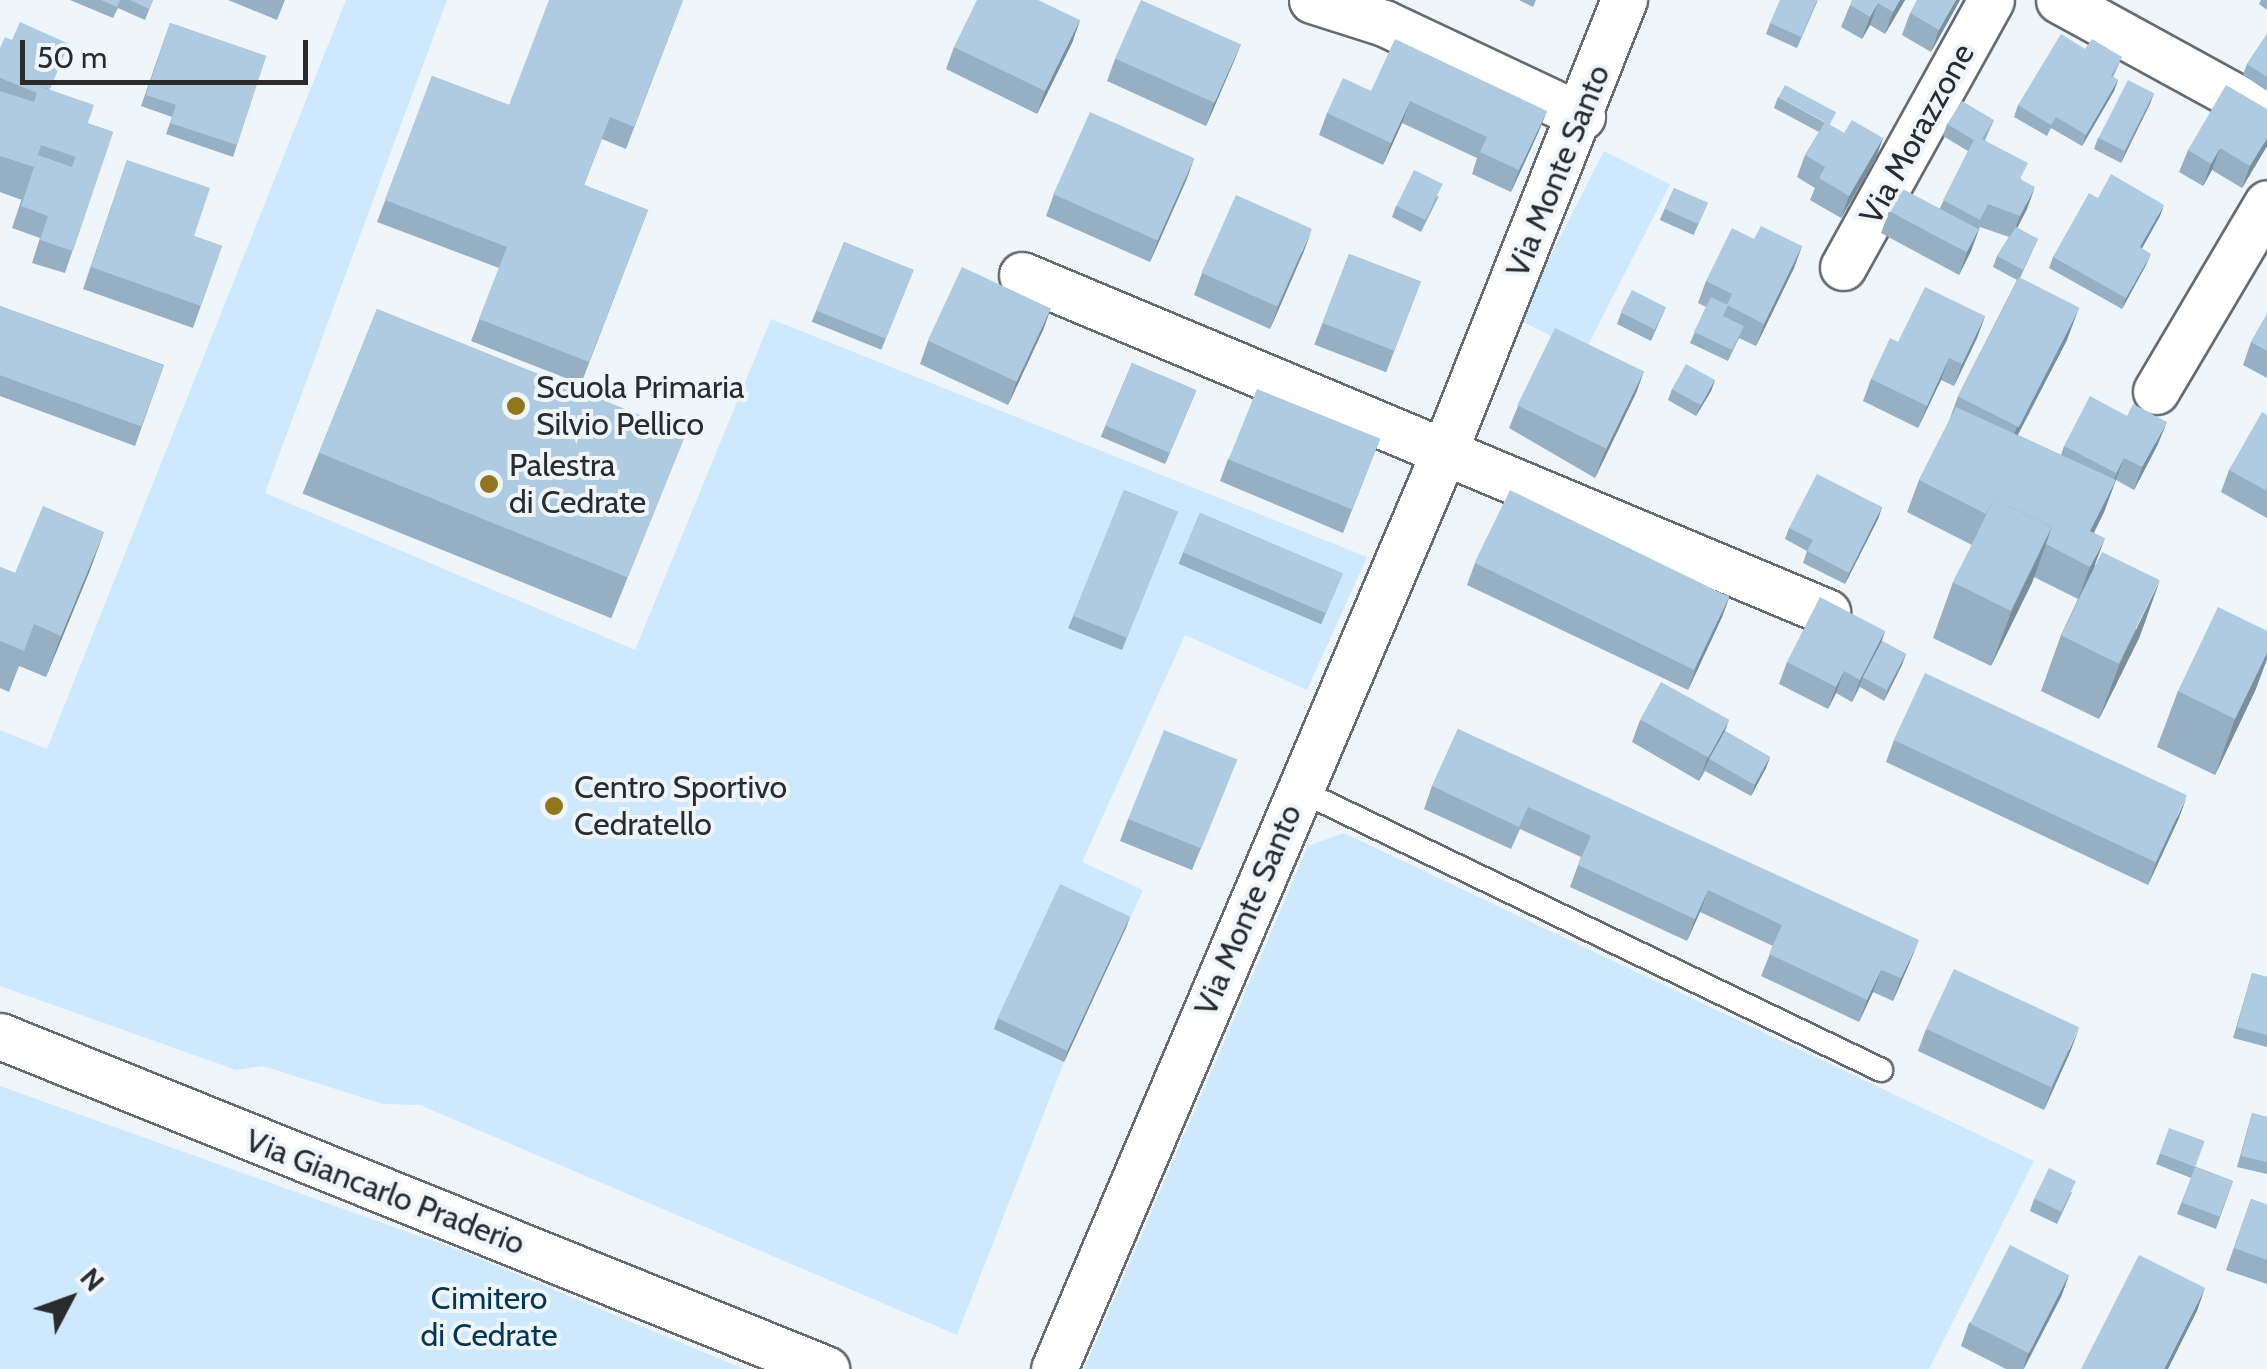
<!DOCTYPE html>
<style>
body{margin:0}
#map{position:relative;width:2267px;height:1369px;overflow:hidden;background:#eef5fb;font-family:Cabin,sans-serif}
div>[style]{position:absolute}
.green>*{inset:0;background:#cee9fe;transform-origin:0 0}
.roads{filter:drop-shadow(2px 0 #656b70) drop-shadow(-2px 0 #656b70) drop-shadow(0 2px #656b70) drop-shadow(0 -2px #656b70)}
.service>*{height:22px;margin:-11px;padding:0 11px;transform-origin:11px;border-radius:11px;background:#fff}
.minor>*{height:45px;margin:-22.5px;padding:0 22.5px;transform-origin:22.5px;border-radius:22.5px;background:#fff}
.wall>*{inset:0;background:#96afc2;transform-origin:0 0}
.shaded-wall>*{inset:0;background:#7a8e9e}
.building>*{inset:0;background:#aecbe1;transform-origin:0 0}
.dots>*{width:28px;height:28px;translate:-50% -50%;box-sizing:border-box;border:5px solid #eef5fb;border-radius:50%}
span{translate:-50% -50%;white-space:nowrap;text-align:center;line-height:1.15;-webkit-text-stroke:8px #eef5fb;paint-order:stroke}
.street-label{font-size:32px;color:#292b2d}
.poi-label{font-size:32px;color:#292b2d}
.left{translate:0 -50%;text-align:left}
.park-label{font-size:32px;color:#013654}
.north{position:absolute;left:20px;top:1249px;width:100px;height:100px;-webkit-text-stroke:8px #eef5fb;paint-order:stroke;rotate:49deg;font-size:28px;font-weight:700;line-height:40px;text-align:center;color:#292b2d}
.north::after{content:'';display:block;margin:auto;width:35px;height:45px;background:#292b2d;clip-path:polygon(50% 0,100% 100%,50% 72%,0 100%)}
.scale{position:absolute;left:20px;top:40px;width:288px;height:45px;box-sizing:border-box;border:5px solid #292b2d;border-top:0;padding-left:12px;font-size:30px;line-height:35px;white-space:nowrap;color:#292b2d;-webkit-text-stroke:8px #eef5fb;paint-order:stroke}
</style>
<div id="map">
<div class="green">
<div style="clip-path:polygon(346px 0,447px 0,265px 493px,635px 650px,771px 319px,1367px 557px,1307px 690px,1185px 635px,1082px 862px,1143px 890px,1064px 1062px,957px 1335px,420px 1105px,383px 1104px,263px 1066px,236px 1070px,0 986px,0 730px,47px 749px)"></div>
<div style="left:1604px;top:151px;width:74px;height:189px;rotate:27deg"></div>
<div style="clip-path:polygon(1344px 833px,2034px 1161px,1929px 1369px,1084px 1369px,1308px 846px)"></div>
<div style="clip-path:polygon(0 1086px,461px 1251px,744px 1369px,0 1369px)"></div>
</div>
<div class="roads">
<div class="service">
<div style="left:1299px;top:790px;width:646px;rotate:25.69deg"></div>
</div>
<div class="minor">
<div style="left:1312px;top:0;width:76px;rotate:17.7deg"></div>
<div style="left:1384px;top:23px;width:219px;rotate:25.2deg"></div>
<div style="left:2059px;top:0;width:237px;rotate:28.7deg"></div>
<div style="left:1843px;top:267px;width:305px;rotate:-61deg"></div>
<div style="left:1022px;top:275px;width:873px;rotate:22.72deg"></div>
<div style="left:2156px;top:391px;width:218px;rotate:-59.4deg"></div>
<div style="left:0;top:1036px;width:891px;rotate:21.96deg"></div>
<div style="left:1054px;top:1369px;width:996px;rotate:-66.96deg"></div>
<div style="left:1444px;top:452px;width:487px;rotate:-68.3deg"></div>
</div>
</div>
<div class="wall">
<div style="clip-path:polygon(70px 0,153px 0,145px 20px,118px 8px,113px 18px)"></div>
<div style="clip-path:polygon(228px 0,285px 0,277px 20px)"></div>
<div style="clip-path:polygon(683px 0,626px 149px,602px 139px,584px 185px,648px 210px,581px 384px,471px 341px,499px 268px,377px 222px,432px 76px,509px 105px)"></div>
<div style="clip-path:polygon(1519px 0,1536px 0,1533px 7px)"></div>
<div style="clip-path:polygon(1818px 0,1797px 48px,1766px 34px,1770px 23px)"></div>
<div style="clip-path:polygon(1905px 0,1885px 34px,1870px 25px,1862px 39px,1841px 27px,1850px 5px)"></div>
<div style="clip-path:polygon(1960px 0,1931px 52px,1902px 35px,1910px 13px)"></div>
<div style="clip-path:polygon(2261px 0,2267px 0,2267px 10px,2259px 4px)"></div>
<div style="clip-path:polygon(1080px 20px,1072px 43px,1037px 114px,946px 69px,954px 47px)"></div>
<div style="clip-path:polygon(170px 23px,266px 56px,233px 157px,166px 134px,172px 117px,141px 106px)"></div>
<div style="clip-path:polygon(2267px 34px,2267px 91px,2243px 75px,2247px 64px)"></div>
<div style="clip-path:polygon(1241px 44px,1206px 126px,1107px 81px,1115px 59px)"></div>
<div style="clip-path:polygon(0 48px,50px 90px,87px 123px,113px 132px,65px 273px,32px 263px,40px 238px,12px 228px,22px 198px,22px 200px,0 192px)"></div>
<div style="clip-path:polygon(2085px 49px,2122px 57px,2113px 77px,2118px 80px,2114px 91px,2082px 146px,2051px 128px,2047px 136px,2014px 117px,2018px 105px)"></div>
<div style="clip-path:polygon(1371px 91px,1547px 111px,1538px 133px,1511px 192px,1472px 174px,1477px 158px,1402px 123px,1383px 165px,1319px 135px,1327px 113px)"></div>
<div style="clip-path:polygon(2154px 93px,2121px 163px,2094px 149px,2098px 138px)"></div>
<div style="clip-path:polygon(1778px 97px,1844px 133px,1883px 138px,1875px 160px,1841px 218px,1810px 200px,1815px 188px,1797px 177px,1805px 155px,1819px 132px,1774px 108px)"></div>
<div style="clip-path:polygon(1994px 120px,1985px 140px,2022px 180px,2027px 209px,2017px 228px,2038px 239px,2020px 278px,2067px 340px,2018px 435px,2061px 455px,2064px 446px,2158px 444px,2134px 490px,2116px 480px,2104px 512px,2094px 533px,2095px 565px,2140px 636px,2099px 719px,2041px 691px,2061px 635px,2078px 599px,2034px 577px,1991px 666px,1933px 638px,1953px 582px,1972px 545px,1907px 512px,1919px 480px,1949px 421px,1958px 396px,2017px 280px,1993px 267px,1997px 256px,2009px 237px,1980px 227px,1971px 251px,1959px 275px,1881px 233px,1889px 211px,1940px 208px,1968px 151px,1943px 136px,1947px 124px)"></div>
<div style="clip-path:polygon(2267px 146px,2242px 188px,2212px 170px,2203px 186px,2179px 172px,2188px 150px)"></div>
<div style="clip-path:polygon(1194px 159px,1150px 262px,1046px 216px,1054px 194px)"></div>
<div style="clip-path:polygon(127px 160px,194px 236px,222px 246px,193px 328px,83px 289px)"></div>
<div style="left:1674px;top:188px;width:37px;height:35px;rotate:24deg"></div>
<div style="clip-path:polygon(1439px 196px,1421px 232px,1392px 217px,1396px 206px)"></div>
<div style="clip-path:polygon(2098px 198px,2160px 216px,2142px 248px,2146px 265px,2122px 309px,2049px 268px,2053px 257px)"></div>
<div style="clip-path:polygon(1754px 239px,1802px 246px,1794px 268px,1756px 346px,1739px 338px,1728px 361px,1690px 343px,1706px 307px,1698px 303px,1706px 281px)"></div>
<div style="left:844px;top:242px;width:75px;height:86px;rotate:22deg"></div>
<div style="clip-path:polygon(1304px 251px,1270px 329px,1194px 295px,1202px 273px)"></div>
<div style="left:1349px;top:254px;width:77px;height:97px;rotate:21deg"></div>
<div style="clip-path:polygon(0 306px,164px 365px,135px 446px,0 396px)"></div>
<div style="clip-path:polygon(1666px 307px,1651px 341px,1617px 324px,1621px 313px)"></div>
<div style="clip-path:polygon(1051px 308px,1043px 330px,1008px 405px,920px 364px,928px 341px)"></div>
<div style="left:377px;top:309px;width:333px;height:199px;rotate:22deg"></div>
<div style="clip-path:polygon(2267px 314px,2267px 378px,2243px 365px,2251px 342px)"></div>
<div style="clip-path:polygon(1985px 316px,1977px 338px,1954px 386px,1941px 380px,1918px 428px,1863px 401px,1871px 379px,1898px 342px)"></div>
<div style="left:1132px;top:363px;width:70px;height:80px;rotate:23deg"></div>
<div style="clip-path:polygon(1644px 371px,1636px 393px,1595px 478px,1509px 428px,1518px 406px)"></div>
<div style="clip-path:polygon(1715px 380px,1711px 391px,1696px 416px,1668px 400px,1672px 389px)"></div>
<div style="clip-path:polygon(2267px 415px,2267px 518px,2221px 492px,2229px 470px)"></div>
<div style="clip-path:polygon(1380px 439px,1343px 533px,1220px 481px,1228px 459px)"></div>
<div style="left:1124px;top:490px;width:58px;height:149px;rotate:22deg"></div>
<div style="clip-path:polygon(1882px 507px,1878px 519px,1845px 584px,1803px 563px,1807px 551px,1785px 539px,1789px 528px)"></div>
<div style="left:1200px;top:513px;width:155px;height:55px;rotate:23deg"></div>
<div style="clip-path:polygon(104px 532px,46px 677px,19px 666px,9px 692px,0 688px,0 567px,15px 573px)"></div>
<div style="clip-path:polygon(1475px 563px,1730px 595px,1722px 617px,1688px 690px,1467px 585px)"></div>
<div style="clip-path:polygon(1885px 631px,1882px 641px,1906px 654px,1884px 701px,1860px 687px,1852px 702px,1836px 693px,1828px 709px,1779px 684px,1787px 662px)"></div>
<div style="clip-path:polygon(2267px 631px,2267px 659px,2255px 691px,2215px 775px,2157px 747px,2178px 691px)"></div>
<div style="clip-path:polygon(1640px 720px,1725px 731px,1770px 757px,1766px 768px,1751px 796px,1705px 771px,1699px 781px,1632px 742px)"></div>
<div style="clip-path:polygon(1458px 729px,1910px 962px,1893px 1001px,1873px 992px,1859px 1022px,1761px 976px,1773px 946px,1700px 912px,1687px 941px,1570px 887px,1581px 857px,1520px 829px,1511px 849px,1424px 809px,1432px 786px)"></div>
<div style="clip-path:polygon(1894px 740px,2179px 818px,2148px 885px,1886px 762px)"></div>
<div style="clip-path:polygon(1237px 760px,1192px 870px,1120px 841px,1128px 819px)"></div>
<div style="clip-path:polygon(1130px 917px,1064px 1062px,994px 1029px,998px 1018px)"></div>
<div style="clip-path:polygon(2252px 973px,2267px 977px,2267px 1047px,2233px 1038px)"></div>
<div style="clip-path:polygon(1926px 1029px,2071px 1050px,2044px 1110px,1918px 1051px)"></div>
<div style="clip-path:polygon(2252px 1113px,2267px 1117px,2267px 1174px,2237px 1167px)"></div>
<div style="clip-path:polygon(2160px 1153px,2233px 1181px,2216px 1229px,2177px 1214px,2191px 1178px,2156px 1164px)"></div>
<div style="clip-path:polygon(2072px 1192px,2057px 1224px,2030px 1211px,2034px 1199px)"></div>
<div style="clip-path:polygon(2251px 1199px,2267px 1205px,2267px 1284px,2226px 1270px)"></div>
<div style="clip-path:polygon(2069px 1275px,2061px 1297px,2024px 1369px,2006px 1369px,1961px 1346px,1969px 1323px)"></div>
</div>
<div class="shaded-wall">
<div style="clip-path:polygon(1900px 0,1905px 0,1885px 34px,1893px 12px)"></div>
<div style="clip-path:polygon(1956px 0,1960px 0,1931px 52px,1939px 30px)"></div>
<div style="clip-path:polygon(1878px 3px,1870px 25px,1862px 39px,1870px 17px)"></div>
<div style="clip-path:polygon(1080px 20px,1072px 43px,1037px 114px,1045px 91px)"></div>
<div style="clip-path:polygon(1241px 44px,1232px 66px,1206px 126px,1214px 103px)"></div>
<div style="clip-path:polygon(2118px 80px,2114px 91px,2082px 146px,2086px 135px)"></div>
<div style="clip-path:polygon(2154px 93px,2150px 104px,2121px 163px,2125px 152px)"></div>
<div style="clip-path:polygon(1410px 101px,1402px 123px,1383px 165px,1391px 143px)"></div>
<div style="clip-path:polygon(1547px 111px,1538px 133px,1511px 192px,1519px 170px)"></div>
<div style="clip-path:polygon(1883px 138px,1875px 160px,1841px 218px,1849px 196px)"></div>
<div style="clip-path:polygon(2267px 138px,2267px 146px,2242px 188px,2250px 166px)"></div>
<div style="clip-path:polygon(2220px 148px,2212px 170px,2203px 186px,2211px 164px)"></div>
<div style="clip-path:polygon(1194px 159px,1186px 181px,1150px 262px,1158px 240px)"></div>
<div style="clip-path:polygon(2035px 187px,2027px 209px,2012px 238px,2020px 216px)"></div>
<div style="clip-path:polygon(2164px 205px,2160px 216px,2136px 259px,2140px 247px)"></div>
<div style="clip-path:polygon(1312px 229px,1304px 251px,1270px 329px,1278px 307px)"></div>
<div style="clip-path:polygon(1979px 229px,1971px 251px,1959px 275px,1967px 252px)"></div>
<div style="clip-path:polygon(1802px 246px,1794px 268px,1756px 346px,1764px 324px)"></div>
<div style="clip-path:polygon(2151px 254px,2146px 265px,2122px 309px,2126px 298px)"></div>
<div style="clip-path:polygon(1051px 308px,1043px 330px,1008px 405px,1016px 383px)"></div>
<div style="clip-path:polygon(2079px 308px,2067px 340px,2005px 459px,2017px 427px)"></div>
<div style="clip-path:polygon(1985px 316px,1977px 338px,1954px 386px,1962px 364px)"></div>
<div style="clip-path:polygon(1949px 358px,1941px 380px,1918px 428px,1927px 406px)"></div>
<div style="clip-path:polygon(1644px 371px,1636px 393px,1595px 478px,1603px 456px)"></div>
<div style="clip-path:polygon(1715px 380px,1711px 391px,1696px 416px,1701px 405px)"></div>
<div style="clip-path:polygon(2167px 422px,2158px 444px,2134px 490px,2142px 467px)"></div>
<div style="clip-path:polygon(2124px 458px,2104px 512px,2078px 563px,2090px 531px)"></div>
<div style="clip-path:polygon(1882px 507px,1878px 519px,1845px 584px,1849px 573px)"></div>
<div style="clip-path:polygon(2052px 527px,2032px 583px,1991px 666px,2012px 610px)"></div>
<div style="clip-path:polygon(104px 532px,89px 573px,46px 677px,61px 636px)"></div>
<div style="clip-path:polygon(2105px 538px,2093px 570px,2078px 599px,2090px 567px)"></div>
<div style="clip-path:polygon(2160px 580px,2140px 636px,2099px 719px,2120px 663px)"></div>
<div style="clip-path:polygon(1730px 595px,1722px 617px,1688px 690px,1696px 667px)"></div>
<div style="clip-path:polygon(1885px 631px,1877px 653px,1863px 677px,1852px 702px,1860px 680px)"></div>
<div style="clip-path:polygon(2267px 653px,2267px 659px,2255px 691px,2215px 775px,2235px 719px)"></div>
<div style="clip-path:polygon(1906px 654px,1902px 665px,1884px 701px,1888px 690px)"></div>
<div style="clip-path:polygon(1844px 671px,1836px 693px,1828px 709px,1836px 687px)"></div>
<div style="clip-path:polygon(1729px 720px,1721px 742px,1709px 759px,1699px 781px,1707px 759px)"></div>
<div style="clip-path:polygon(1770px 757px,1766px 768px,1751px 796px,1755px 785px)"></div>
<div style="clip-path:polygon(2187px 796px,2179px 818px,2148px 885px,2156px 863px)"></div>
<div style="clip-path:polygon(1708px 890px,1700px 912px,1687px 941px,1695px 919px)"></div>
<div style="clip-path:polygon(1130px 917px,1126px 928px,1064px 1062px,1068px 1050px)"></div>
<div style="clip-path:polygon(1919px 940px,1910px 962px,1893px 1001px,1901px 978px)"></div>
<div style="clip-path:polygon(1881px 970px,1873px 992px,1859px 1022px,1867px 1000px)"></div>
<div style="clip-path:polygon(2079px 1028px,2071px 1050px,2044px 1110px,2052px 1088px)"></div>
<div style="clip-path:polygon(2069px 1275px,2061px 1297px,2023px 1369px,2028px 1354px)"></div>
<div style="clip-path:polygon(2205px 1288px,2197px 1311px,2168px 1369px,2164px 1369px)"></div>
</div>
<div class="building">
<div style="clip-path:polygon(101px 0,120px 0,117px 7px)"></div>
<div style="clip-path:polygon(130px 0,153px 0,149px 9px)"></div>
<div style="clip-path:polygon(549px 0,683px 0,634px 127px,610px 117px,584px 185px,648px 210px,589px 362px,479px 319px,507px 247px,385px 200px,432px 76px,509px 105px)"></div>
<div style="clip-path:polygon(977px 0,1038px 0,1080px 20px,1045px 91px,954px 47px)"></div>
<div style="left:1141px;top:0;width:109px;height:64px;rotate:24deg"></div>
<div style="clip-path:polygon(1780px 0,1817px 0,1801px 37px,1770px 23px)"></div>
<div style="clip-path:polygon(1852px 0,1900px 0,1893px 12px,1878px 3px,1870px 17px,1850px 5px)"></div>
<div style="clip-path:polygon(1917px 0,1956px 0,1939px 30px,1910px 13px)"></div>
<div style="clip-path:polygon(20px 22px,69px 44px,50px 89px,39px 86px,37px 93px,0 78px,0 48px,5px 37px,12px 40px)"></div>
<div style="clip-path:polygon(170px 23px,266px 56px,237px 145px,170px 123px,176px 105px,146px 95px)"></div>
<div style="clip-path:polygon(2061px 34px,2085px 49px,2092px 39px,2122px 57px,2111px 76px,2118px 80px,2086px 135px,2056px 117px,2051px 125px,2018px 105px)"></div>
<div style="clip-path:polygon(2267px 34px,2267px 77px,2247px 64px)"></div>
<div style="clip-path:polygon(1395px 39px,1547px 111px,1519px 170px,1480px 152px,1487px 137px,1410px 101px,1391px 143px,1327px 113px,1343px 78px,1371px 91px)"></div>
<div style="left:2128px;top:80px;width:29px;height:65px;rotate:27deg"></div>
<div style="left:1785px;top:85px;width:58px;height:14px;rotate:28deg"></div>
<div style="clip-path:polygon(2226px 85px,2267px 109px,2267px 138px,2250px 166px,2220px 148px,2211px 164px,2188px 150px)"></div>
<div style="clip-path:polygon(39px 86px,94px 105px,76px 157px,41px 145px,34px 167px,0 156px,0 91px,34px 102px)"></div>
<div style="clip-path:polygon(1962px 101px,1994px 120px,1982px 139px,1976px 136px,1974px 140px,1947px 124px)"></div>
<div style="left:1090px;top:112px;width:114px;height:90px;rotate:24deg"></div>
<div style="clip-path:polygon(1852px 120px,1883px 138px,1849px 196px,1819px 178px,1825px 167px,1805px 155px,1825px 122px,1844px 133px)"></div>
<div style="clip-path:polygon(87px 123px,113px 132px,73px 251px,40px 240px,48px 216px,21px 206px,38px 155px,72px 167px)"></div>
<div style="clip-path:polygon(1976px 136px,2028px 163px,2020px 179px,2035px 187px,2020px 216px,1988px 204px,1980px 220px,1943px 200px)"></div>
<div style="clip-path:polygon(127px 160px,210px 188px,194px 236px,222px 246px,201px 306px,91px 267px)"></div>
<div style="left:1414px;top:170px;width:32px;height:40px;rotate:26deg"></div>
<div style="clip-path:polygon(2111px 174px,2164px 205px,2140px 247px,2151px 254px,2126px 298px,2053px 257px,2089px 193px,2098px 198px)"></div>
<div style="left:1674px;top:188px;width:37px;height:23px;rotate:24deg"></div>
<div style="left:1901px;top:188px;width:88px;height:26px;rotate:28deg"></div>
<div style="left:1236px;top:195px;width:83px;height:85px;rotate:24deg"></div>
<div style="clip-path:polygon(1761px 226px,1802px 246px,1764px 324px,1727px 305px,1732px 294px,1706px 281px,1732px 228px,1754px 239px)"></div>
<div style="clip-path:polygon(2016px 227px,2038px 239px,2023px 270px,1997px 256px)"></div>
<div style="left:844px;top:242px;width:75px;height:74px;rotate:22deg"></div>
<div style="left:1349px;top:254px;width:77px;height:74px;rotate:21deg"></div>
<div style="left:962px;top:267px;width:98px;height:81px;rotate:25deg"></div>
<div style="left:2019px;top:277px;width:68px;height:134px;rotate:27deg"></div>
<div style="clip-path:polygon(1925px 287px,1985px 316px,1962px 364px,1949px 358px,1927px 406px,1871px 379px,1890px 338px,1898px 342px)"></div>
<div style="left:1632px;top:290px;width:38px;height:25px;rotate:27deg"></div>
<div style="clip-path:polygon(1711px 297px,1728px 305px,1723px 316px,1744px 326px,1732px 350px,1694px 332px)"></div>
<div style="left:0;top:306px;width:174px;height:65px;rotate:20deg"></div>
<div style="left:377px;top:309px;width:333px;height:155px;rotate:22deg"></div>
<div style="clip-path:polygon(2267px 314px,2267px 351px,2251px 342px)"></div>
<div style="left:1555px;top:328px;width:99px;height:86px;rotate:26deg"></div>
<div style="left:1132px;top:363px;width:70px;height:68px;rotate:23deg"></div>
<div style="left:1686px;top:364px;width:33px;height:29px;rotate:29deg"></div>
<div style="left:1257px;top:389px;width:133px;height:76px;rotate:22deg"></div>
<div style="clip-path:polygon(2090px 396px,2127px 416px,2133px 404px,2167px 422px,2142px 467px,2124px 458px,2116px 473px,2064px 446px)"></div>
<div style="clip-path:polygon(1956px 407px,2116px 480px,2090px 531px,2105px 538px,2090px 567px,2046px 544px,2052px 527px,1994px 499px,1986px 514px,1919px 480px)"></div>
<div style="clip-path:polygon(2262px 412px,2267px 415px,2267px 491px,2229px 470px)"></div>
<div style="clip-path:polygon(1817px 474px,1882px 507px,1849px 573px,1807px 551px,1813px 540px,1789px 528px)"></div>
<div style="left:1124px;top:490px;width:58px;height:136px;rotate:22deg"></div>
<div style="left:1510px;top:490px;width:244px;height:81px;rotate:26deg"></div>
<div style="left:1994px;top:499px;width:64px;height:93px;rotate:26deg"></div>
<div style="clip-path:polygon(43px 506px,104px 532px,61px 636px,34px 624px,24px 651px,0 641px,0 567px,15px 573px)"></div>
<div style="left:1200px;top:513px;width:155px;height:43px;rotate:23deg"></div>
<div style="left:2102px;top:552px;width:64px;height:93px;rotate:26deg"></div>
<div style="clip-path:polygon(1820px 597px,1885px 631px,1860px 680px,1844px 671px,1836px 687px,1787px 662px)"></div>
<div style="clip-path:polygon(2218px 607px,2267px 631px,2267px 653px,2235px 719px,2178px 691px)"></div>
<div style="left:1882px;top:641px;width:27px;height:41px;rotate:28deg"></div>
<div style="left:1925px;top:673px;width:289px;height:74px;rotate:25deg"></div>
<div style="left:1661px;top:682px;width:78px;height:43px;rotate:29deg"></div>
<div style="clip-path:polygon(1458px 729px,1919px 940px,1901px 978px,1881px 970px,1867px 1000px,1769px 954px,1782px 925px,1708px 890px,1695px 919px,1578px 865px,1591px 836px,1528px 807px,1519px 827px,1432px 786px)"></div>
<div style="left:1164px;top:730px;width:79px;height:96px;rotate:22deg"></div>
<div style="left:1725px;top:731px;width:52px;height:32px;rotate:30deg"></div>
<div style="left:1060px;top:884px;width:77px;height:148px;rotate:25deg"></div>
<div style="left:1954px;top:969px;width:138px;height:66px;rotate:25deg"></div>
<div style="clip-path:polygon(2252px 973px,2267px 977px,2267px 1035px,2237px 1027px)"></div>
<div style="clip-path:polygon(2252px 1113px,2267px 1117px,2267px 1162px,2241px 1156px)"></div>
<div style="left:2169px;top:1128px;width:38px;height:27px;rotate:20deg"></div>
<div style="left:2195px;top:1167px;width:40px;height:38px;rotate:20deg"></div>
<div style="left:2049px;top:1168px;width:30px;height:34px;rotate:26deg"></div>
<div style="clip-path:polygon(2251px 1199px,2267px 1205px,2267px 1260px,2234px 1248px)"></div>
<div style="left:2010px;top:1245px;width:66px;height:88px;rotate:27deg"></div>
<div style="clip-path:polygon(2139px 1255px,2205px 1288px,2164px 1369px,2081px 1369px)"></div>
</div>
<div class="dots">
<div style="left:516px;top:406px;background:#91761b"></div>
<div style="left:489px;top:484px;background:#91761b"></div>
<div style="left:554px;top:806px;background:#91761b"></div>
</div>
<div class="street-label">
<span style="left:1917px;top:134px;rotate:-61deg">Via Morazzone</span>
<span style="left:1558px;top:171px;rotate:-68deg">Via Monte Santo</span>
<span style="left:1248px;top:910px;rotate:-67deg">Via Monte Santo</span>
<span style="left:385px;top:1192px;rotate:21deg">Via Giancarlo Praderio</span>
</div>
<div class="poi-label">
<span class="left" style="left:536px;top:406px">Scuola Primaria<br>Silvio Pellico</span>
<span class="left" style="left:509px;top:484px">Palestra<br>di Cedrate</span>
<span class="left" style="left:574px;top:806px">Centro Sportivo<br>Cedratello</span>
</div>
<div class="park-label">
<span style="left:489px;top:1317px">Cimitero<br>di Cedrate</span>
</div>
<div class="north">N</div>
<div class="scale">50 m</div>
</div>
